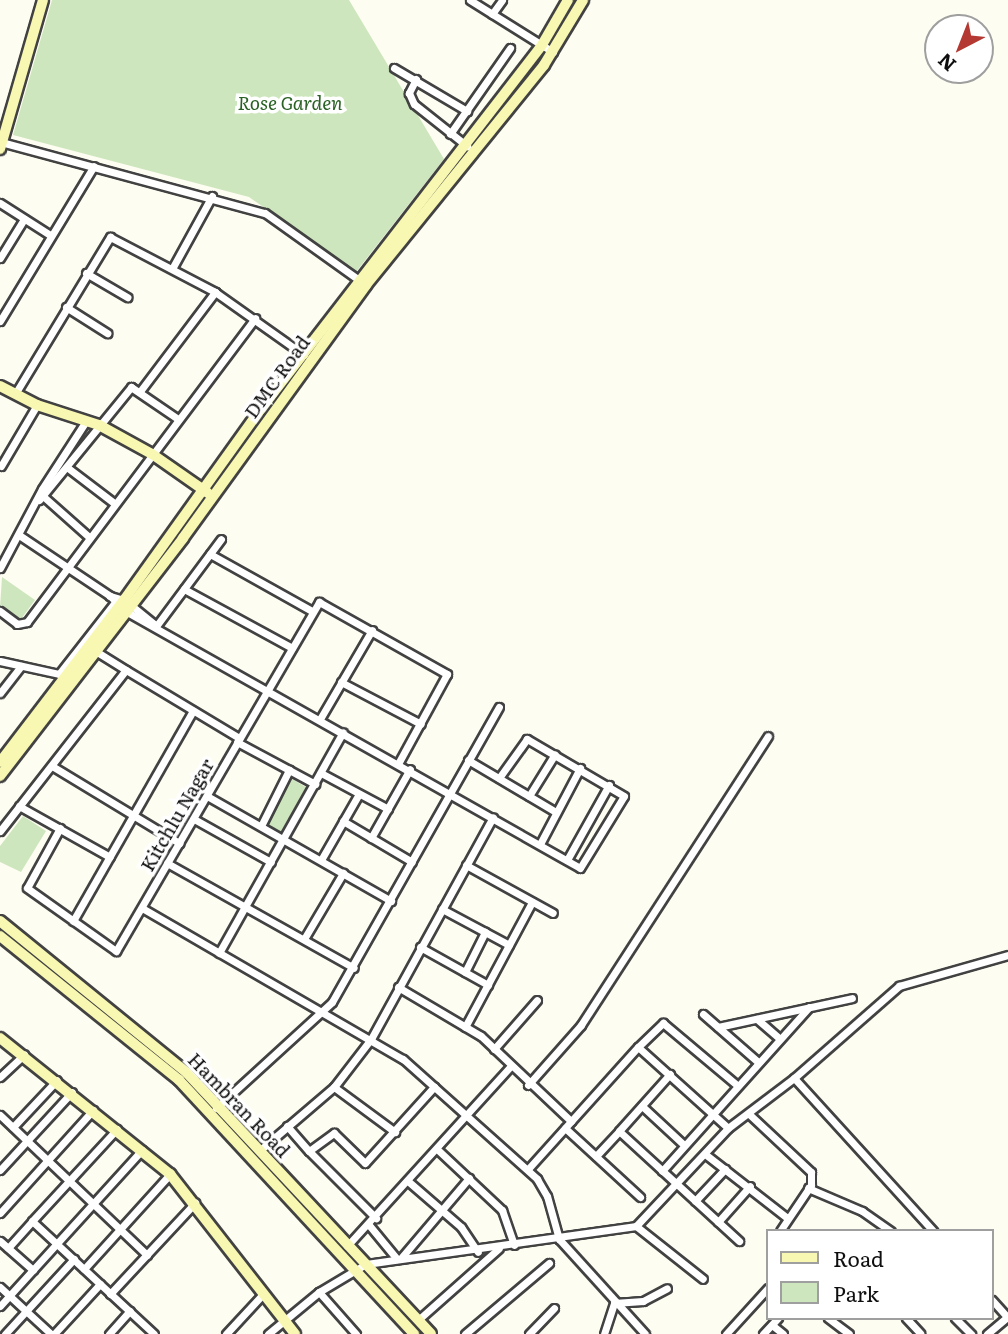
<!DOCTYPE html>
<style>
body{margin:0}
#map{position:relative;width:1008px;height:1334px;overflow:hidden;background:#fefdf2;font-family:Literata,serif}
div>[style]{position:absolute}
.green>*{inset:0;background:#cee6bd;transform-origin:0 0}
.roads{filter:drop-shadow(2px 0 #424242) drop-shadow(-2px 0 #424242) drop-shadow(0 2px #424242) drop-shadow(0 -2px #424242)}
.street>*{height:7px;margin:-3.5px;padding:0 3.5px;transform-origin:3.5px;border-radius:3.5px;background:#fff}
.secondary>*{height:10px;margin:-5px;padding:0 5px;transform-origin:5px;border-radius:5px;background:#f8f8b2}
span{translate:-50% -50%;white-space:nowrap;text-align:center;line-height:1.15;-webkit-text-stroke:7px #fff;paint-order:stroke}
.park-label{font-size:19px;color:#2a6124;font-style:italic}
.street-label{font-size:19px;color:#0f0f0f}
.legend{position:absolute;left:766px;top:1229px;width:228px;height:91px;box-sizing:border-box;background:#fff;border:2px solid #9f9f9f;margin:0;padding:9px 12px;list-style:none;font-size:21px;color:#0f0f0f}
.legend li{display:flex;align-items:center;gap:14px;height:35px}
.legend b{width:35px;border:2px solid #9f9f9f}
.north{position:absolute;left:924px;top:14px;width:70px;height:70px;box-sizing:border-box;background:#fff;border:2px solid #9f9f9f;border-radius:50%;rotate:222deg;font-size:19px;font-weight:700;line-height:28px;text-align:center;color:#0f0f0f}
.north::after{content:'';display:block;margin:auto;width:24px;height:32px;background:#b33932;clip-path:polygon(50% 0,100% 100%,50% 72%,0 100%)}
</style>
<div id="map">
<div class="green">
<div style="clip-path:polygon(52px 0,349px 0,444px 159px,356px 272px,249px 197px,13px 135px)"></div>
<div style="clip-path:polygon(2px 577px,35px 600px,19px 622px,0 608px)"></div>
<div style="left:292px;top:779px;width:20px;height:54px;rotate:30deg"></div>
<div style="clip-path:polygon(23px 816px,46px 831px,21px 872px,0 862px,0 846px)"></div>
</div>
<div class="roads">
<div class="street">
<div style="left:470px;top:0;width:98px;rotate:32.1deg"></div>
<div style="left:492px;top:14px;width:17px;rotate:-54deg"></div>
<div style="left:394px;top:68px;width:85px;rotate:30.5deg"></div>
<div style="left:416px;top:79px;width:16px;rotate:117deg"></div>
<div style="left:409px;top:93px;width:12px;rotate:66deg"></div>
<div style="left:414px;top:104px;width:68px;rotate:38.4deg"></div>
<div style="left:450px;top:134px;width:105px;rotate:-55.1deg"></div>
<div style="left:1px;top:142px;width:273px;rotate:15.1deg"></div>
<div style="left:265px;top:213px;width:120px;rotate:35.5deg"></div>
<div style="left:0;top:203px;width:59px;rotate:32.6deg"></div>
<div style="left:0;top:258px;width:46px;rotate:-58.4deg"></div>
<div style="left:173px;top:267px;width:81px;rotate:-61.2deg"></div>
<div style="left:86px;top:273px;width:48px;rotate:30.3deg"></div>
<div style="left:66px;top:307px;width:49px;rotate:32.4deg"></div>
<div style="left:0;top:321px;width:181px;rotate:-58.8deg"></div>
<div style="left:141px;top:390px;width:123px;rotate:-52.9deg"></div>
<div style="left:15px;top:394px;width:184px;rotate:-58.8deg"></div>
<div style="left:110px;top:237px;width:119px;rotate:27.6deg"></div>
<div style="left:215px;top:292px;width:109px;rotate:35.3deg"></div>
<div style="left:1px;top:466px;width:71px;rotate:-59.5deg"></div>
<div style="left:68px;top:468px;width:58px;rotate:37.3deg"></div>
<div style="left:44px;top:497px;width:60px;rotate:41.6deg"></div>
<div style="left:39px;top:500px;width:146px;rotate:-50.8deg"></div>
<div style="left:131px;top:387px;width:57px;rotate:34.2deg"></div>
<div style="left:19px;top:535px;width:110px;rotate:33.8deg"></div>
<div style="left:210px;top:554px;width:117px;rotate:29.2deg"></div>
<div style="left:0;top:568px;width:89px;rotate:-62deg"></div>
<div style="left:42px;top:489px;width:81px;rotate:-57.1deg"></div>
<div style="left:184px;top:589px;width:123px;rotate:28.6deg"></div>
<div style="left:0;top:611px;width:21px;rotate:37deg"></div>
<div style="left:17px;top:624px;width:10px;rotate:-11deg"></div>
<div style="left:27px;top:622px;width:380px;rotate:-53.1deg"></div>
<div style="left:154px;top:624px;width:38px;rotate:-141deg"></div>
<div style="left:124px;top:600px;width:15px;rotate:-164deg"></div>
<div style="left:110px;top:596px;width:23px;rotate:43deg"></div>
<div style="left:127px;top:612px;width:520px;rotate:29.47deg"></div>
<div style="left:580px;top:868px;width:84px;rotate:-58.6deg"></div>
<div style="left:624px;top:796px;width:113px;rotate:-149.6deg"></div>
<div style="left:527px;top:739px;width:48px;rotate:125.7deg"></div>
<div style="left:157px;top:625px;width:107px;rotate:-53.3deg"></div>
<div style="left:0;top:661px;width:60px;rotate:12.4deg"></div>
<div style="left:59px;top:674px;width:93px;rotate:-52deg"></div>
<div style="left:126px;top:670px;width:132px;rotate:31deg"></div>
<div style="left:341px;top:682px;width:90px;rotate:27.7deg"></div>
<div style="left:0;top:693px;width:34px;rotate:-52deg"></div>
<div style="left:320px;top:719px;width:103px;rotate:-59.7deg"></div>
<div style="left:237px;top:742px;width:89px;rotate:28.3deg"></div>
<div style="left:468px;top:760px;width:102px;rotate:30.6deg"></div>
<div style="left:52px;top:766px;width:149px;rotate:31.2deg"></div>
<div style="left:321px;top:773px;width:76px;rotate:28.2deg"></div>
<div style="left:207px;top:796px;width:212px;rotate:29.7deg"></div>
<div style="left:529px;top:796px;width:49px;rotate:-58.2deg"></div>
<div style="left:19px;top:806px;width:104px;rotate:29.3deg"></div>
<div style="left:194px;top:819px;width:88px;rotate:29.2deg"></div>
<div style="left:343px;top:821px;width:80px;rotate:30.7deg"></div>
<div style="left:261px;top:826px;width:63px;rotate:-63.4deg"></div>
<div style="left:60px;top:828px;width:68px;rotate:118.8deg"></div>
<div style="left:27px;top:888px;width:109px;rotate:35.3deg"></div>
<div style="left:116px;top:951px;width:404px;rotate:-59.8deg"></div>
<div style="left:319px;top:602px;width:147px;rotate:29.4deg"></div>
<div style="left:447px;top:674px;width:100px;rotate:118.6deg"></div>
<div style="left:0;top:831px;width:204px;rotate:-52deg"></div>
<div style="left:126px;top:670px;width:36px;rotate:-148deg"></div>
<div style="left:371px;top:838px;width:79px;rotate:-60.5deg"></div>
<div style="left:540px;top:844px;width:86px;rotate:-62.2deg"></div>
<div style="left:321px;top:860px;width:76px;rotate:-60.1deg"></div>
<div style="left:567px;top:860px;width:86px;rotate:-60.8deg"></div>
<div style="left:167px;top:863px;width:214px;rotate:29.3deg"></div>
<div style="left:466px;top:865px;width:99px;rotate:28.9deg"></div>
<div style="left:142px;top:908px;width:302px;rotate:30.1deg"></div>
<div style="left:403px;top:1059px;width:180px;rotate:41.8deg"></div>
<div style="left:537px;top:1179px;width:20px;rotate:60deg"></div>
<div style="left:547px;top:1196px;width:45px;rotate:74.4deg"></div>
<div style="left:559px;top:1239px;width:128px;rotate:47.8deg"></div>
<div style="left:442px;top:909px;width:76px;rotate:28.2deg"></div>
<div style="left:73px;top:921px;width:242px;rotate:-60.3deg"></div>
<div style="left:304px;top:939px;width:77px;rotate:-59.4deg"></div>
<div style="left:420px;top:947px;width:78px;rotate:29.2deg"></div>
<div style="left:219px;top:953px;width:253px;rotate:-60.7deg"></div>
<div style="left:465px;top:972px;width:45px;rotate:-63.4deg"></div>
<div style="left:398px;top:987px;width:96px;rotate:30.6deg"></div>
<div style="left:481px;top:1036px;width:124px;rotate:43.4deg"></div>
<div style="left:703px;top:1014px;width:73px;rotate:41.1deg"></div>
<div style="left:757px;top:1019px;width:30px;rotate:41deg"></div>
<div style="left:465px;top:1027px;width:142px;rotate:-61.8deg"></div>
<div style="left:718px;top:1027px;width:137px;rotate:-12.2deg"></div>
<div style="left:638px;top:1047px;width:35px;rotate:-44deg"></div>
<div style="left:663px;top:1023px;width:97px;rotate:40deg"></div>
<div style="left:494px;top:1049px;width:65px;rotate:-48.7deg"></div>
<div style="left:670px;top:1074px;width:76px;rotate:131.8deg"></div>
<div style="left:619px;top:1131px;width:163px;rotate:42.5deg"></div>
<div style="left:0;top:1077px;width:33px;rotate:-43deg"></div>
<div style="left:794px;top:1078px;width:207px;rotate:47.7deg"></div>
<div style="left:528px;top:1085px;width:80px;rotate:-48.5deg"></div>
<div style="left:581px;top:1025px;width:344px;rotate:-57.1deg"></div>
<div style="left:334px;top:1087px;width:76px;rotate:36.4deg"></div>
<div style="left:642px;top:1106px;width:57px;rotate:42.9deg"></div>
<div style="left:216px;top:1108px;width:157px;rotate:-42.4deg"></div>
<div style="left:332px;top:1002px;width:339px;rotate:-60.5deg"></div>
<div style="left:749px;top:1114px;width:85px;rotate:43.1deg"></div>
<div style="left:811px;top:1172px;width:13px;rotate:90deg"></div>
<div style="left:811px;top:1185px;width:55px;rotate:124deg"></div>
<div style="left:0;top:1115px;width:203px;rotate:43.6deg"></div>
<div style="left:287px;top:1126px;width:33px;rotate:49deg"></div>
<div style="left:309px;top:1151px;width:31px;rotate:-36deg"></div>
<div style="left:334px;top:1133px;width:43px;rotate:44.1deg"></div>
<div style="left:365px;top:1163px;width:103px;rotate:-47.8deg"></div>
<div style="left:13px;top:1127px;width:64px;rotate:-46.9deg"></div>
<div style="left:565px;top:1128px;width:102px;rotate:42.6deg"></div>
<div style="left:117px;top:1129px;width:125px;rotate:132.7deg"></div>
<div style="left:32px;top:1221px;width:166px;rotate:42.8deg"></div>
<div style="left:438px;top:1150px;width:88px;rotate:43.2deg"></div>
<div style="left:502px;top:1210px;width:37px;rotate:71deg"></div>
<div style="left:259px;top:1151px;width:99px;rotate:-40.5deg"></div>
<div style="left:334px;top:1087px;width:61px;rotate:-52.4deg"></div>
<div style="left:371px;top:1039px;width:253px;rotate:-61.2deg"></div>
<div style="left:309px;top:1151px;width:95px;rotate:45deg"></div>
<div style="left:705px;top:1154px;width:103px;rotate:37.9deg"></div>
<div style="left:596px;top:1156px;width:34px;rotate:-47deg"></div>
<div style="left:528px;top:1169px;width:164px;rotate:-48deg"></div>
<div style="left:638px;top:1047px;width:121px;rotate:42deg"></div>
<div style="left:0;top:1170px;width:106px;rotate:-47.3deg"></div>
<div style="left:662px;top:1171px;width:220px;rotate:-48.1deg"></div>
<div style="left:409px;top:1182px;width:69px;rotate:40.9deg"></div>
<div style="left:461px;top:1227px;width:30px;rotate:56deg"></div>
<div style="left:808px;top:1188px;width:59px;rotate:23.1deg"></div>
<div style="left:862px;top:1211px;width:35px;rotate:35deg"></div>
<div style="left:695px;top:1201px;width:44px;rotate:-46.8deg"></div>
<div style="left:0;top:1213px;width:139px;rotate:-47.9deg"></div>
<div style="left:718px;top:1222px;width:48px;rotate:-48.4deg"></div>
<div style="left:369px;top:1225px;width:44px;rotate:50.5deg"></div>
<div style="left:636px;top:1226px;width:85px;rotate:38.3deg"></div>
<div style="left:0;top:1241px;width:44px;rotate:41.3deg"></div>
<div style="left:347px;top:1246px;width:242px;rotate:-47.7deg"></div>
<div style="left:8px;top:1248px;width:36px;rotate:-48deg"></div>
<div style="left:401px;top:1258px;width:105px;rotate:-49.6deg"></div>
<div style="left:84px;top:1269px;width:128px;rotate:-47.8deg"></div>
<div style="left:0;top:1287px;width:69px;rotate:42.7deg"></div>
<div style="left:319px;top:1292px;width:56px;rotate:48.6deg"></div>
<div style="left:110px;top:1294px;width:125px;rotate:-47deg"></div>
<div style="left:992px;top:1300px;width:24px;rotate:48deg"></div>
<div style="left:0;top:1306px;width:211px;rotate:-47.7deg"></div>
<div style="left:828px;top:1318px;width:26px;rotate:37deg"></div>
<div style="left:906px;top:1318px;width:21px;rotate:47deg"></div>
<div style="left:955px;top:1318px;width:23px;rotate:45deg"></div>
<div style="left:418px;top:1320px;width:108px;rotate:-41.6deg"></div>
<div style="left:772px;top:1325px;width:14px;rotate:39deg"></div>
<div style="left:5px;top:1334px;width:102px;rotate:-47.4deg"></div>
<div style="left:54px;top:1334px;width:68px;rotate:-47.4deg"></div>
<div style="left:109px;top:1334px;width:31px;rotate:-48deg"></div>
<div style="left:226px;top:1334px;width:56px;rotate:-47.2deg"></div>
<div style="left:268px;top:1334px;width:66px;rotate:-39.5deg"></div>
<div style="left:319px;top:1292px;width:55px;rotate:-30.8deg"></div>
<div style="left:366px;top:1264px;width:273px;rotate:-8deg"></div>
<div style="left:636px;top:1226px;width:134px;rotate:-46.8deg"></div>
<div style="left:728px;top:1128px;width:83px;rotate:-37.1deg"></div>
<div style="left:794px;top:1078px;width:140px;rotate:-41.2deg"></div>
<div style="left:899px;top:986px;width:113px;rotate:-15.9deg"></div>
<div style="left:465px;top:1334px;width:110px;rotate:-40.2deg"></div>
<div style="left:529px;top:1334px;width:36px;rotate:-46deg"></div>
<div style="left:604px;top:1334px;width:33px;rotate:-72deg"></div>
<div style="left:614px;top:1303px;width:29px;rotate:-4deg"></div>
<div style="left:643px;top:1301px;width:27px;rotate:-28deg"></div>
<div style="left:726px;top:1334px;width:62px;rotate:-47.6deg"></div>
<div style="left:763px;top:1334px;width:22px;rotate:-47deg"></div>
<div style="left:987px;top:1334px;width:26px;rotate:-40deg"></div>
</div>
<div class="secondary">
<div style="left:0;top:149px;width:155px;rotate:-73.9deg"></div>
<div style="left:0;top:386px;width:42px;rotate:27.2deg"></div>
<div style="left:37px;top:405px;width:65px;rotate:17.9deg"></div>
<div style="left:99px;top:425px;width:60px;rotate:28.7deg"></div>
<div style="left:152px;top:454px;width:68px;rotate:34.9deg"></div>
<div style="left:0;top:762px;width:204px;rotate:-52.6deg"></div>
<div style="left:124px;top:600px;width:234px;rotate:-54.4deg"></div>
<div style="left:260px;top:410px;width:461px;rotate:-52.3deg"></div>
<div style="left:542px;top:45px;width:52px;rotate:-60deg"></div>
<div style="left:0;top:776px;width:300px;rotate:-52.4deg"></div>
<div style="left:183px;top:538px;width:312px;rotate:-54.1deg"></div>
<div style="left:366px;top:285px;width:283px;rotate:-51deg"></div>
<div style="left:544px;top:65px;width:76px;rotate:-59deg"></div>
<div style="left:0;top:921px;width:241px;rotate:39.1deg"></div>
<div style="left:187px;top:1073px;width:357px;rotate:46.9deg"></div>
<div style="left:0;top:936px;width:230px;rotate:38.8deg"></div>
<div style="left:179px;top:1080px;width:346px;rotate:47.2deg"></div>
<div style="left:0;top:1038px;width:218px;rotate:38.7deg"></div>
<div style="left:170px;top:1174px;width:203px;rotate:52deg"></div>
</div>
</div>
<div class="park-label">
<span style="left:290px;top:103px">Rose Garden</span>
</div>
<div class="street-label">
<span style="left:277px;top:377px;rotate:-54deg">DMC Road</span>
<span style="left:177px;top:815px;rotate:-60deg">Kitchlu Nagar</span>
<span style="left:239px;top:1105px;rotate:46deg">Hambran Road</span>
</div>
<ul class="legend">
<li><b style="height:9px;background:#f8f8b2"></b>Road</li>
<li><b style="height:19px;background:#cee6bd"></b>Park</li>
</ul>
<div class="north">N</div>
</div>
